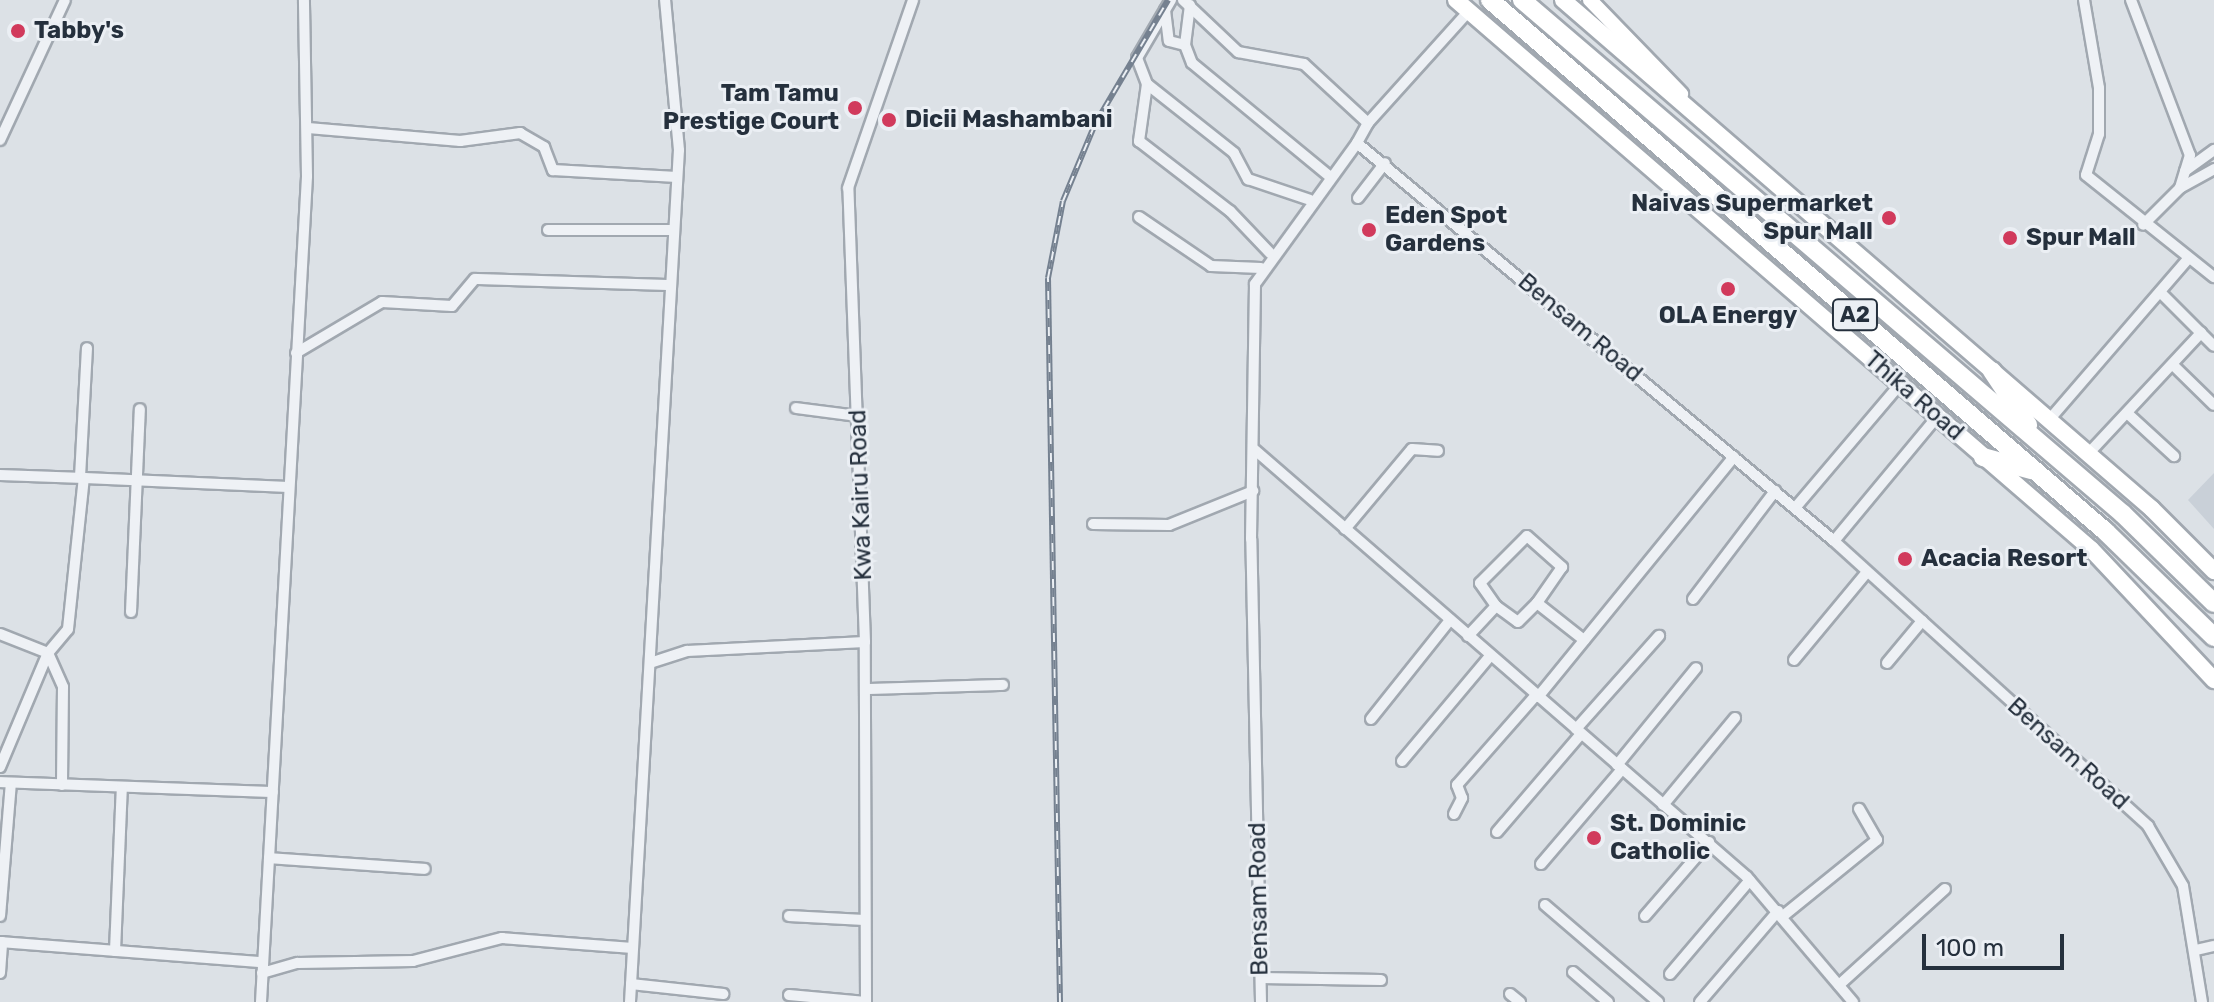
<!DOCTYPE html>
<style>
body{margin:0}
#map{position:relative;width:2214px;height:1002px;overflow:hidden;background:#dce1e6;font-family:Rubik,sans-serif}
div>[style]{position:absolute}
.built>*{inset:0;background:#c9d0d8}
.roads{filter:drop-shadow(2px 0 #a1a8b0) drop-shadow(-2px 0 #a1a8b0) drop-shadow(0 2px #a1a8b0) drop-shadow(0 -2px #a1a8b0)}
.street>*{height:10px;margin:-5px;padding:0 5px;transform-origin:5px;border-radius:5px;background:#eef1f5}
.secondary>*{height:14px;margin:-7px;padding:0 7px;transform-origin:7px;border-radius:7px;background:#fff}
.primary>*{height:16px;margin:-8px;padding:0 8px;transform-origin:8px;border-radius:8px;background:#fff}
.highway>*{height:18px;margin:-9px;padding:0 9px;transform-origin:9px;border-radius:9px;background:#fff}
.rail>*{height:6px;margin-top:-3px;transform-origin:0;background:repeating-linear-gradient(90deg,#ebeff4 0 9px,#758190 0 18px);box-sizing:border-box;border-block:2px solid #758190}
.dots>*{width:22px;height:22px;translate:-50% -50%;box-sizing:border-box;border:4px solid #ebeff4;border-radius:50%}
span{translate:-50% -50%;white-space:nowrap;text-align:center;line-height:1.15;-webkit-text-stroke:6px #ebeff4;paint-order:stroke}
.shield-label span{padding:2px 6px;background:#ebeff4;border:2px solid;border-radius:6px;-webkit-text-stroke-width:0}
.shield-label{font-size:22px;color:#25303d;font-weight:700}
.poi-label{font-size:24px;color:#25303d;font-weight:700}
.left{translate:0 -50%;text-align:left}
.right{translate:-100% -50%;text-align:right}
.street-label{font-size:24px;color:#25303d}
.scale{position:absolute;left:1922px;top:934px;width:142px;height:36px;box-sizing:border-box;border:4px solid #25303d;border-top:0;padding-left:10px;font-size:24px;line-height:28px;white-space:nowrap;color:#25303d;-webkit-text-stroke:6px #ebeff4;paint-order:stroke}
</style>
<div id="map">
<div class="built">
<div style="clip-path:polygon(2214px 473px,2214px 529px,2188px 500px)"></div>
</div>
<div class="roads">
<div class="street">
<div style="left:1171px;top:0;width:67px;rotate:120.4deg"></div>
<div style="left:1137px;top:58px;width:28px;rotate:69deg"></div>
<div style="left:1147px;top:84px;width:111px;rotate:38.4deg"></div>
<div style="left:1234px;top:153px;width:30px;rotate:62deg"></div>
<div style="left:1248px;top:179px;width:65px;rotate:18.7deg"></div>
<div style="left:1183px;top:0;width:76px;rotate:43.4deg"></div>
<div style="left:1238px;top:52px;width:67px;rotate:10.3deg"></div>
<div style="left:1304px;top:64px;width:87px;rotate:42.7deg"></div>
<div style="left:1368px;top:123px;width:23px;rotate:119deg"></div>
<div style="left:2084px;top:0;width:89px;rotate:80.3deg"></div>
<div style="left:2099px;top:88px;width:46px;rotate:90deg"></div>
<div style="left:2099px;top:134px;width:43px;rotate:107.6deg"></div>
<div style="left:2086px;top:175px;width:164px;rotate:38.6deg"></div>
<div style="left:2131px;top:0;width:166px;rotate:69.2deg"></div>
<div style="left:2190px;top:155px;width:34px;rotate:107deg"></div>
<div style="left:2180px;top:188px;width:52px;rotate:135deg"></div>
<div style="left:1190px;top:5px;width:40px;rotate:97.1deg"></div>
<div style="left:1185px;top:45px;width:19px;rotate:69deg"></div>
<div style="left:1192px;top:63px;width:178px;rotate:39.5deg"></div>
<div style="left:1165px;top:10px;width:31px;rotate:83deg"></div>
<div style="left:1169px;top:41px;width:16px;rotate:14deg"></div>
<div style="left:1147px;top:84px;width:58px;rotate:98deg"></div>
<div style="left:1139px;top:141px;width:115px;rotate:37.6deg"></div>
<div style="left:1230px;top:211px;width:58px;rotate:46.4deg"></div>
<div style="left:1368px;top:123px;width:151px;rotate:-48deg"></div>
<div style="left:308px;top:128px;width:153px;rotate:4.9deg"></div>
<div style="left:460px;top:141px;width:61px;rotate:-7.6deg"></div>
<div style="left:520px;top:133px;width:28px;rotate:30deg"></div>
<div style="left:544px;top:147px;width:25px;rotate:69deg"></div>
<div style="left:553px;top:170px;width:124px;rotate:3.2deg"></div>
<div style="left:0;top:140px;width:154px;rotate:-65.1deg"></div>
<div style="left:2185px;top:171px;width:36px;rotate:-36deg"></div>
<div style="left:2180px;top:188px;width:39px;rotate:-29deg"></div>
<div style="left:1358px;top:198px;width:44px;rotate:-52.4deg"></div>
<div style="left:1139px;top:217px;width:87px;rotate:34.2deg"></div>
<div style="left:1211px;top:266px;width:50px;rotate:2.3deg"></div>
<div style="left:548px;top:230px;width:124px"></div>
<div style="left:2160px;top:292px;width:76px;rotate:45deg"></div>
<div style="left:296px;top:353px;width:100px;rotate:-30.7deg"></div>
<div style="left:382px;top:302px;width:70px;rotate:3.3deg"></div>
<div style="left:452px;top:306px;width:35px;rotate:-50deg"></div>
<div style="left:475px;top:279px;width:195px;rotate:1.8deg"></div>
<div style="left:2173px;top:365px;width:57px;rotate:44.3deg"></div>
<div style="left:796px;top:408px;width:63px;rotate:7.4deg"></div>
<div style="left:2127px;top:413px;width:64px;rotate:42.5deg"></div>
<div style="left:2049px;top:420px;width:213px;rotate:-49.2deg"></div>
<div style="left:1255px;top:450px;width:651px;rotate:40.95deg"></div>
<div style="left:1747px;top:877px;width:164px;rotate:49.7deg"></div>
<div style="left:2088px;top:454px;width:166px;rotate:-47deg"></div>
<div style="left:0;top:475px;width:84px;rotate:2deg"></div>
<div style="left:80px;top:477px;width:129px;rotate:-86.9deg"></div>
<div style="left:1795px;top:508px;width:162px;rotate:-49.7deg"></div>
<div style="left:1093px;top:524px;width:76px;rotate:0.8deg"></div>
<div style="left:1169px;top:525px;width:91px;rotate:-22deg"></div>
<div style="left:1345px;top:529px;width:104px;rotate:-50.1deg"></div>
<div style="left:1412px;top:449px;width:26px;rotate:4deg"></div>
<div style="left:1834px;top:541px;width:161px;rotate:-50.3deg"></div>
<div style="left:1693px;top:599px;width:136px;rotate:-52.8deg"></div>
<div style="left:1496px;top:606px;width:27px;rotate:36deg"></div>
<div style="left:1518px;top:622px;width:27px;rotate:-45deg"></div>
<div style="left:131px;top:612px;width:203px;rotate:-87.5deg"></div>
<div style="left:0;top:634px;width:52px;rotate:21.6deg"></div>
<div style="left:48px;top:653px;width:37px;rotate:66deg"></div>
<div style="left:63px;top:687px;width:98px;rotate:90.6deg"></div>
<div style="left:1468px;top:636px;width:41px;rotate:-47deg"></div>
<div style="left:1496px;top:606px;width:28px;rotate:-125deg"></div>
<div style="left:1480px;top:583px;width:66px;rotate:-45deg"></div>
<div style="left:1527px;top:536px;width:47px;rotate:41.5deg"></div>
<div style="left:1562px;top:567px;width:44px;rotate:124.8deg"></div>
<div style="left:1537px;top:603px;width:60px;rotate:38.2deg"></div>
<div style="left:1794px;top:660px;width:114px;rotate:-50.3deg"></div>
<div style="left:653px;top:662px;width:36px;rotate:-18deg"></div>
<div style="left:687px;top:651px;width:178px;rotate:-2.9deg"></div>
<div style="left:1887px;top:663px;width:55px;rotate:-50.2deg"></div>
<div style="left:866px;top:689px;width:137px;rotate:-1.7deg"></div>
<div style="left:1538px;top:697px;width:310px;rotate:-50.8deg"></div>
<div style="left:1371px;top:719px;width:127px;rotate:-51.4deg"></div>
<div style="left:1576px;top:729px;width:125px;rotate:-48.3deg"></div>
<div style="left:1402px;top:761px;width:138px;rotate:-50deg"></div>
<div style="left:1617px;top:765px;width:125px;rotate:-50.8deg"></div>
<div style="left:0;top:767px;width:124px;rotate:-67.2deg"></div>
<div style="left:48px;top:653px;width:31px;rotate:-50deg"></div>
<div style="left:68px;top:629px;width:152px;rotate:-84deg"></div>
<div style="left:84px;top:478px;width:205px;rotate:2.5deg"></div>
<div style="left:0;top:782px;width:273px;rotate:2.1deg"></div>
<div style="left:1663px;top:805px;width:113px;rotate:-50.4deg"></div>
<div style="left:1454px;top:814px;width:18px;rotate:-63deg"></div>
<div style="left:1462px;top:798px;width:14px;rotate:-111deg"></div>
<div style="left:1457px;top:785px;width:120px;rotate:-48.7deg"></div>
<div style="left:1497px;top:832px;width:129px;rotate:-49.4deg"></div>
<div style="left:269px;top:858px;width:156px;rotate:4deg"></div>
<div style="left:1541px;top:864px;width:125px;rotate:-49.5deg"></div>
<div style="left:1545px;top:905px;width:149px;rotate:40.6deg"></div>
<div style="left:0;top:916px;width:133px;rotate:-85.3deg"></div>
<div style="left:789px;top:916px;width:75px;rotate:3.1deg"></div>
<div style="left:1645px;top:916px;width:98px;rotate:-49.1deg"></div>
<div style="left:1783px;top:916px;width:121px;rotate:-39deg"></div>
<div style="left:1877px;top:840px;width:36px;rotate:-120deg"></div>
<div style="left:0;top:942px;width:263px;rotate:4.4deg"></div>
<div style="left:2196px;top:950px;width:18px;rotate:-13deg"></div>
<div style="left:115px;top:951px;width:164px;rotate:-87.6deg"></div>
<div style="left:1573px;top:972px;width:46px;rotate:40.6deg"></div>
<div style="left:0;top:973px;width:31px;rotate:-86deg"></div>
<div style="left:262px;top:973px;width:37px;rotate:-16deg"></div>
<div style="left:298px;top:963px;width:115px;rotate:-1deg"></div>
<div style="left:413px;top:961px;width:92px;rotate:-14.5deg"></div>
<div style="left:502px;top:938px;width:131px;rotate:4.4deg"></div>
<div style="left:1670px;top:974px;width:123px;rotate:-49.6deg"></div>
<div style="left:1261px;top:978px;width:120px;rotate:1deg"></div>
<div style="left:631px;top:984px;width:93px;rotate:6.2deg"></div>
<div style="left:1839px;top:985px;width:143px;rotate:-42.2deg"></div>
<div style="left:1510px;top:994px;width:13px;rotate:39deg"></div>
<div style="left:789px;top:995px;width:77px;rotate:5.2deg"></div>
<div style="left:866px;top:1002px;width:360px;rotate:-90.2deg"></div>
<div style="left:865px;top:642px;width:454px;rotate:-92.1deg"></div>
<div style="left:848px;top:188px;width:199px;rotate:-70.9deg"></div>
<div style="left:261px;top:1002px;width:827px;rotate:-86.81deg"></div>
<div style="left:307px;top:176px;width:176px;rotate:-91deg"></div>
<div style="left:630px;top:1002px;width:853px;rotate:-86.71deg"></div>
<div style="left:679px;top:150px;width:151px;rotate:-95.3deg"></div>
<div style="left:1261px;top:1002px;width:463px;rotate:-91.2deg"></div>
<div style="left:1251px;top:539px;width:255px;rotate:-89.1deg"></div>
<div style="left:1255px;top:284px;width:174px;rotate:-54.1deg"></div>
<div style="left:1357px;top:143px;width:621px;rotate:39.84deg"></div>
<div style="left:1834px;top:541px;width:424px;rotate:42.2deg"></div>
<div style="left:2148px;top:826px;width:69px;rotate:59.7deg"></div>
<div style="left:2183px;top:886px;width:118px;rotate:80.7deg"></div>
<div style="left:1700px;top:1002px;width:120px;rotate:-49.4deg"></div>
</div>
<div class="secondary">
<div style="left:1590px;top:0;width:131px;rotate:45.9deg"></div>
</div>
<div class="primary">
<div style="left:1456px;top:0;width:839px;rotate:40.85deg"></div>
<div style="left:2091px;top:549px;width:180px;rotate:46.8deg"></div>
<div style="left:1563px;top:0;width:778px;rotate:40.83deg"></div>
<div style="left:2152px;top:509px;width:88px;rotate:45deg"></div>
</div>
<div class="highway">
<div style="left:1490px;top:0;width:813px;rotate:40.81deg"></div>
<div style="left:2105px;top:531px;width:152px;rotate:44.2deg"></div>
<div style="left:1522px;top:0;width:791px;rotate:40.54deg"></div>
<div style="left:2123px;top:514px;width:127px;rotate:44.4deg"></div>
<div style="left:1992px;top:371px;width:65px;rotate:56.3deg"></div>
<div style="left:1983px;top:457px;width:50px;rotate:15.2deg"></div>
</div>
</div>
<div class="rail">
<div style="left:1060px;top:1002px;width:724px;rotate:-90.95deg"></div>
<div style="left:1048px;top:278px;width:78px;rotate:-79deg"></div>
<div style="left:1063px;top:201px;width:83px;rotate:-67.4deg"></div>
<div style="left:1095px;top:124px;width:144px;rotate:-59.5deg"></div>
</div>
<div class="dots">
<div style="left:18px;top:31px;background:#d13a5c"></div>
<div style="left:855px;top:108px;background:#d13a5c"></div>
<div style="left:889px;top:120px;background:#d13a5c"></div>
<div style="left:1889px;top:218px;background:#d13a5c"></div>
<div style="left:1369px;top:230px;background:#d13a5c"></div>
<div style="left:2010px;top:238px;background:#d13a5c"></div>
<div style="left:1728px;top:289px;background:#d13a5c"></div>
<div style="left:1905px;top:559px;background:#d13a5c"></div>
<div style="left:1594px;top:838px;background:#d13a5c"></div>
</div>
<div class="shield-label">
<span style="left:1855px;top:315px">A2</span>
</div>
<div class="poi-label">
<span class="left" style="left:34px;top:31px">Tabby's</span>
<span class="right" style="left:839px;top:108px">Tam Tamu<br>Prestige Court</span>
<span class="left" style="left:905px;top:120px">Dicii Mashambani</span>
<span class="right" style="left:1873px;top:218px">Naivas Supermarket<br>Spur Mall</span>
<span class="left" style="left:1385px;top:230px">Eden Spot<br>Gardens</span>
<span class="left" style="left:2026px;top:238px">Spur Mall</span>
<span style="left:1728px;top:316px">OLA Energy</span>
<span class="left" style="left:1921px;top:559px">Acacia Resort</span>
<span class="left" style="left:1610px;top:838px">St. Dominic<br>Catholic</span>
</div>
<div class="street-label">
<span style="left:1580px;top:328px;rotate:40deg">Bensam Road</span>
<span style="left:1914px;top:396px;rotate:41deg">Thika Road</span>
<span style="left:861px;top:495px;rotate:-92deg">Kwa Kairu Road</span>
<span style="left:2068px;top:754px;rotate:42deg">Bensam Road</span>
<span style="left:1259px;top:899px;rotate:-91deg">Bensam Road</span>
</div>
<div class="scale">100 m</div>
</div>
